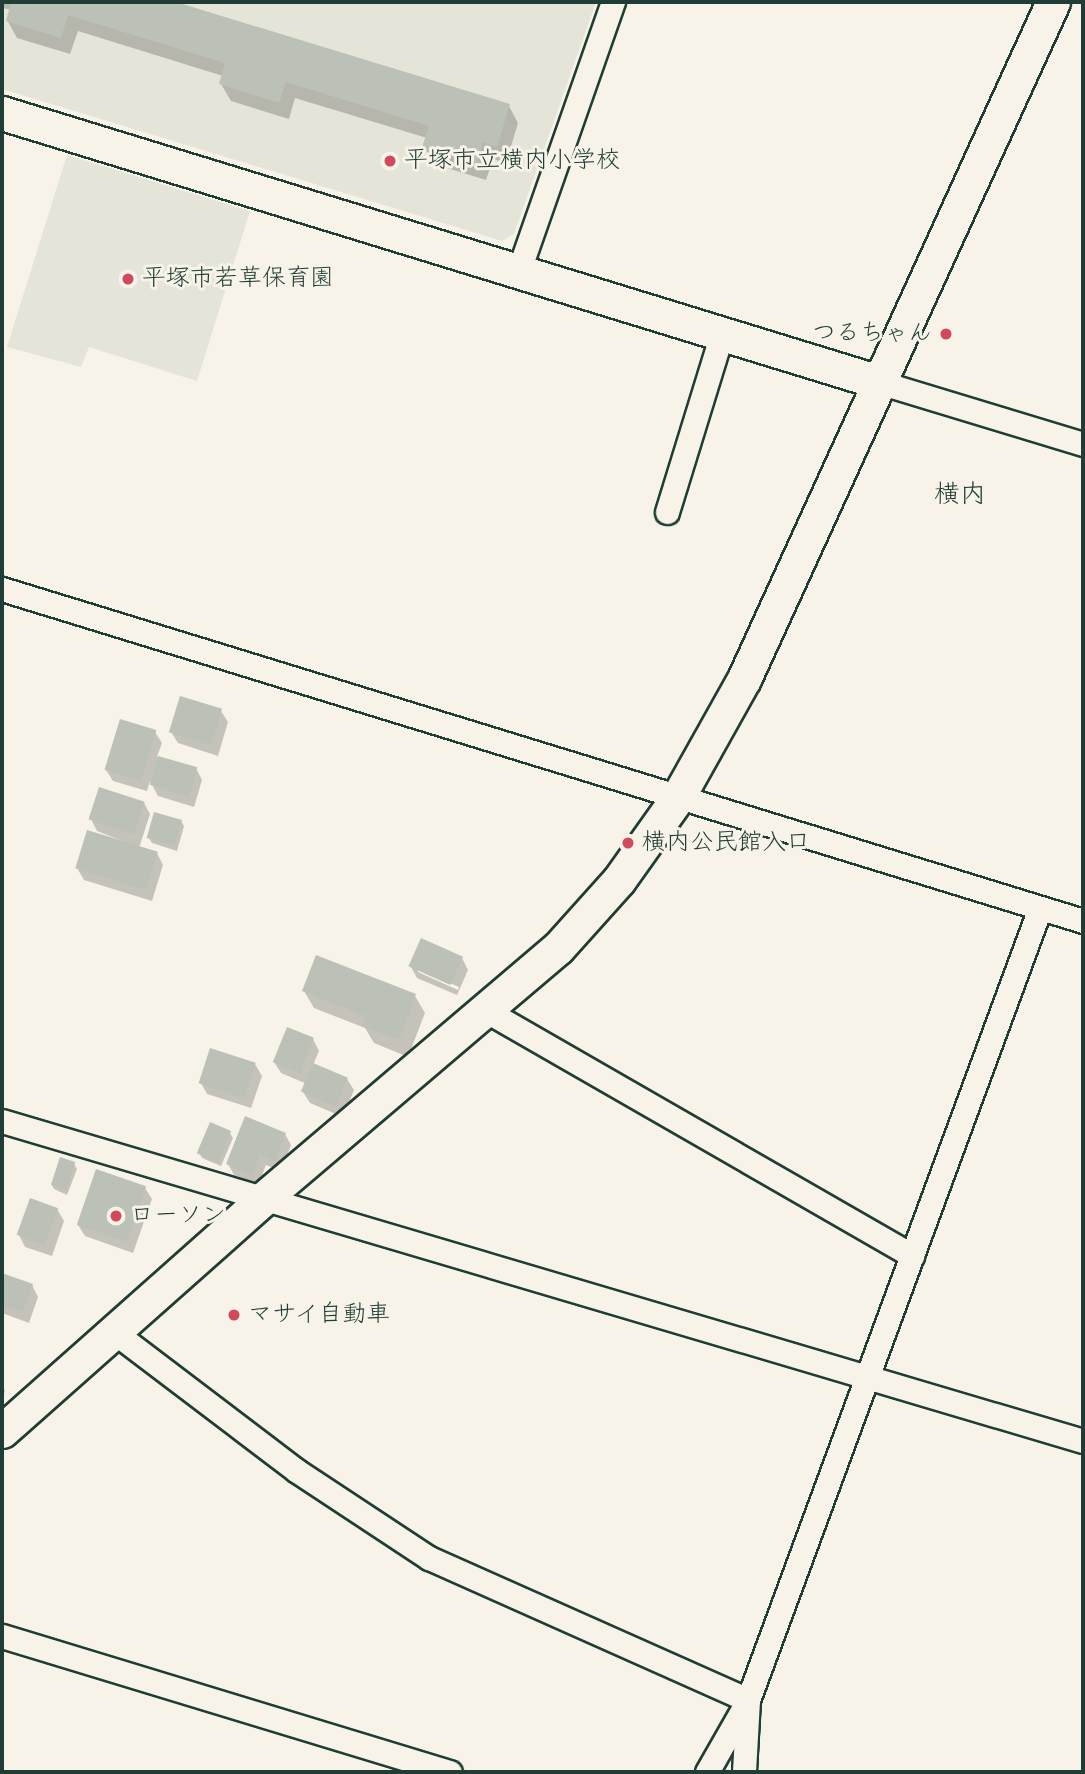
<!DOCTYPE html>
<meta charset="utf-8">
<style>
body{margin:0}
#map{position:relative;width:1085px;height:1774px;overflow:hidden;background:#f7f3e8;font-family:Mynerve,"Klee One",sans-serif}
div>[style]{position:absolute}
.built>*{inset:0;background:#e5e4d9}
.shadow>*{inset:0;background:#0003}
.building>*{inset:0;background:#bbc1b6;transform-origin:0 0}
.roads{filter:drop-shadow(2px 0 #1f3d34) drop-shadow(-2px 0 #1f3d34) drop-shadow(0 2px #1f3d34) drop-shadow(0 -2px #1f3d34)}
.street>*{height:23px;margin:-11.5px;padding:0 11.5px;transform-origin:11.5px;border-radius:11.5px;background:#f7f3e8}
.secondary>*{height:33px;margin:-16.5px;padding:0 16.5px;transform-origin:16.5px;border-radius:16.5px;background:#f7f3e8}
.dots>*{width:19px;height:19px;translate:-50% -50%;box-sizing:border-box;border:4px solid #f7f3e8;border-radius:50%}
span{translate:-50% -50%;white-space:nowrap;text-align:center;line-height:1.15;-webkit-text-stroke:6px #f7f3e8;paint-order:stroke}
.poi-label{font-size:24px;color:#1f3d34}
.left{translate:0 -50%;text-align:left}
.right{translate:-100% -50%;text-align:right}
.neighbourhood-label{font-size:26px;color:#1f3d34}
.frame{position:absolute;inset:0;border:4px solid #1f3d34;pointer-events:none}
</style>
<div id="map">
<div class="built">
<div style="clip-path:polygon(2px 2px,596px 2px,514px 234px,502px 241px,2px 89px)"></div>
<div style="clip-path:polygon(67px 155px,250px 211px,197px 381px,89px 347px,81px 367px,7px 347px)"></div>
</div>
<div class="shadow">
<div style="clip-path:polygon(2px 2px,170px 2px,509px 106px,518px 123px,506px 163px,493px 159px,486px 180px,434px 164px,424px 147px,427px 138px,295px 98px,289px 119px,231px 101px,221px 84px,223px 76px,78px 31px,70px 54px,17px 38px,7px 20px,11px 10px,3px 8px)"></div>
<div style="clip-path:polygon(221px 711px,228px 722px,218px 756px,178px 743px,171px 732px)"></div>
<div style="clip-path:polygon(155px 732px,162px 743px,157px 757px,196px 768px,202px 780px,194px 807px,158px 796px,150px 781px,147px 791px,113px 781px,106px 770px)"></div>
<div style="clip-path:polygon(144px 803px,150px 814px,139px 848px,157px 853px,163px 865px,152px 901px,84px 880px,77px 868px,137px 847px,97px 831px,91px 819px)"></div>
<div style="clip-path:polygon(181px 821px,184px 826px,177px 851px,152px 843px,149px 838px)"></div>
<div style="clip-path:polygon(evenodd,462px 958px,468px 970px,457px 995px,417px 978px,411px 967px,462px 958px,418px 969px,459px 987px,458px 990px,418px 972px,418px 969px)"></div>
<div style="clip-path:polygon(304px 991px,415px 996px,425px 1013px,408px 1057px,374px 1043px,365px 1028px,314px 1008px)"></div>
<div style="clip-path:polygon(313px 1039px,319px 1051px,313px 1065px,347px 1079px,354px 1090px,343px 1117px,310px 1103px,303px 1092px,307px 1084px,281px 1073px,274px 1062px)"></div>
<div style="clip-path:polygon(255px 1064px,262px 1076px,251px 1108px,207px 1094px,201px 1083px)"></div>
<div style="clip-path:polygon(230px 1133px,233px 1138px,221px 1166px,202px 1158px,199px 1153px)"></div>
<div style="clip-path:polygon(285px 1134px,291px 1145px,281px 1171px,266px 1165px,258px 1185px,234px 1175px,228px 1164px)"></div>
<div style="clip-path:polygon(74px 1164px,77px 1169px,67px 1195px,54px 1189px,51px 1184px)"></div>
<div style="clip-path:polygon(145px 1188px,152px 1199px,133px 1253px,85px 1236px,78px 1225px)"></div>
<div style="clip-path:polygon(57px 1209px,64px 1221px,52px 1256px,25px 1247px,19px 1235px)"></div>
<div style="clip-path:polygon(2px 1275px,32px 1285px,38px 1297px,29px 1323px,2px 1313px)"></div>
<div style="clip-path:polygon(2px 1385px,5px 1391px,2px 1399px)"></div>
</div>
<div class="building">
<div style="clip-path:polygon(11px 2px,176px 2px,510px 104px,497px 147px,483px 142px,477px 164px,422px 147px,429px 126px,286px 82px,279px 103px,219px 84px,225px 63px,68px 15px,61px 38px,6px 21px)"></div>
<div style="left:180px;top:696px;width:44px;height:38px;rotate:17deg"></div>
<div style="left:120px;top:719px;width:38px;height:53px;rotate:17deg"></div>
<div style="left:158px;top:756px;width:41px;height:30px;rotate:16deg"></div>
<div style="left:99px;top:787px;width:48px;height:34px;rotate:18deg"></div>
<div style="left:154px;top:812px;width:29px;height:27px;rotate:16deg"></div>
<div style="left:87px;top:830px;width:74px;height:40px;rotate:17deg"></div>
<div style="left:421px;top:938px;width:46px;height:31px;rotate:24deg"></div>
<div style="clip-path:polygon(316px 955px,416px 994px,399px 1040px,362px 1026px,366px 1016px,302px 991px)"></div>
<div style="left:287px;top:1027px;width:29px;height:38px;rotate:22deg"></div>
<div style="left:210px;top:1048px;width:48px;height:37px;rotate:18deg"></div>
<div style="left:313px;top:1063px;width:38px;height:31px;rotate:23deg"></div>
<div style="clip-path:polygon(245px 1116px,286px 1133px,275px 1161px,260px 1155px,252px 1175px,226px 1164px)"></div>
<div style="left:210px;top:1122px;width:23px;height:34px;rotate:23deg"></div>
<div style="left:60px;top:1157px;width:16px;height:29px;rotate:18deg"></div>
<div style="left:96px;top:1169px;width:53px;height:59px;rotate:19deg"></div>
<div style="left:30px;top:1198px;width:30px;height:39px;rotate:20deg"></div>
<div style="clip-path:polygon(2px 1273px,33px 1284px,23px 1312px,2px 1305px)"></div>
</div>
<div class="roads">
<div class="street">
<div style="left:519px;top:270px;width:284px;rotate:-70.7deg"></div>
<div style="left:879px;top:382px;width:213px;rotate:16.9deg"></div>
<div style="left:667px;top:512px;width:187px;rotate:-72.9deg"></div>
<div style="left:2px;top:589px;width:1131px;rotate:17.07deg"></div>
<div style="left:485px;top:1010px;width:493px;rotate:29.9deg"></div>
<div style="left:2px;top:1121px;width:1127px;rotate:16.49deg"></div>
<div style="left:114px;top:1332px;width:230px;rotate:37.2deg"></div>
<div style="left:297px;top:1471px;width:158px;rotate:33.4deg"></div>
<div style="left:429px;top:1558px;width:349px;rotate:24deg"></div>
<div style="left:748px;top:1700px;width:72px;rotate:93.2deg"></div>
<div style="left:2px;top:1636px;width:468px;rotate:16.9deg"></div>
<div style="left:707px;top:1772px;width:83px;rotate:-60.3deg"></div>
<div style="left:748px;top:1700px;width:844px;rotate:-69.76deg"></div>
</div>
<div class="secondary">
<div style="left:2px;top:113px;width:917px;rotate:17.05deg"></div>
<div style="left:2px;top:1431px;width:351px;rotate:-41.6deg"></div>
<div style="left:264px;top:1198px;width:386px;rotate:-40.4deg"></div>
<div style="left:558px;top:948px;width:91px;rotate:-48.1deg"></div>
<div style="left:619px;top:880px;width:102px;rotate:-54.6deg"></div>
<div style="left:678px;top:797px;width:135px;rotate:-60.8deg"></div>
<div style="left:744px;top:679px;width:744px;rotate:-65.47deg"></div>
</div>
</div>
<div class="dots">
<div style="left:390px;top:161px;background:#d1495b"></div>
<div style="left:128px;top:279px;background:#d1495b"></div>
<div style="left:946px;top:334px;background:#d1495b"></div>
<div style="left:628px;top:843px;background:#d1495b"></div>
<div style="left:116px;top:1216px;background:#d1495b"></div>
<div style="left:234px;top:1315px;background:#d1495b"></div>
</div>
<div class="poi-label">
<span class="left" style="left:404px;top:161px">平塚市立横内小学校</span>
<span class="left" style="left:142px;top:279px">平塚市若草保育園</span>
<span class="right" style="left:932px;top:334px">つるちゃん</span>
<span class="left" style="left:642px;top:843px">横内公民館入口</span>
<span class="left" style="left:130px;top:1216px">ローソン</span>
<span class="left" style="left:248px;top:1315px">マサイ自動車</span>
</div>
<div class="neighbourhood-label">
<span style="left:960px;top:496px">横内</span>
</div>
<div class="frame"></div>
</div>
